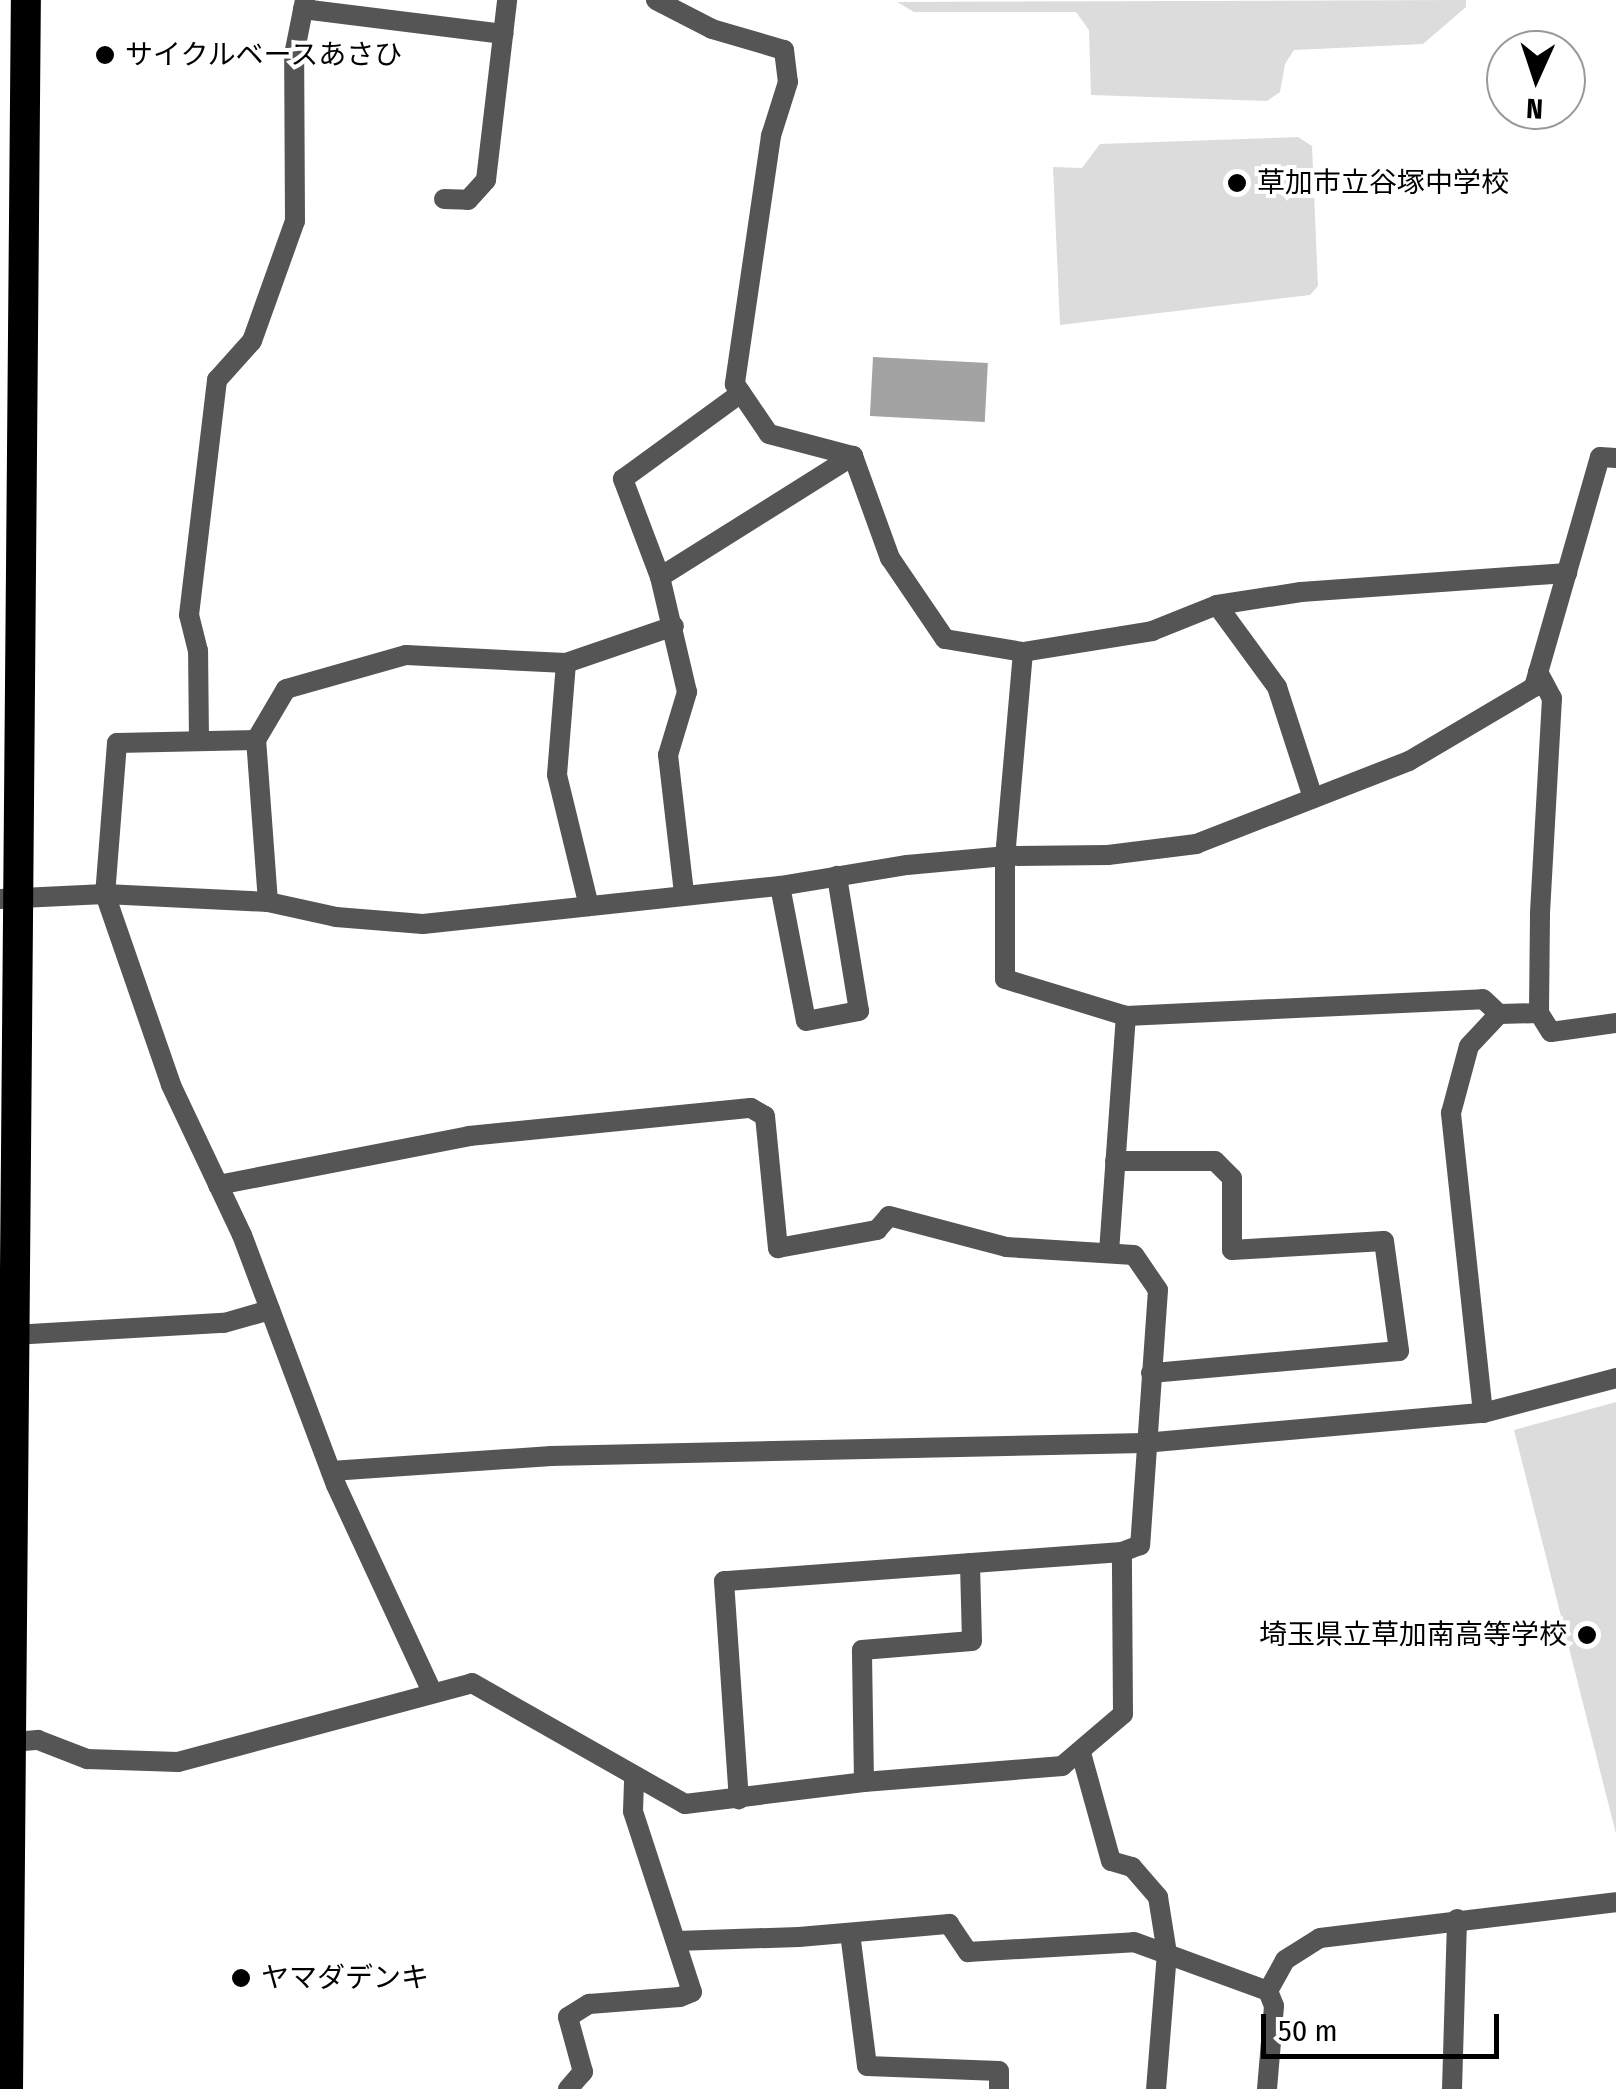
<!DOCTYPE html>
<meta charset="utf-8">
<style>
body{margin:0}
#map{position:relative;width:1616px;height:2089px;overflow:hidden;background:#fff;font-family:"Fira Sans Condensed","Noto Sans JP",sans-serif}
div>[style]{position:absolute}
.green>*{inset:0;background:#dcdcdc}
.water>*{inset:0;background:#a3a3a3;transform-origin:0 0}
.street>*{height:20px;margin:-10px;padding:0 10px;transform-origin:10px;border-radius:10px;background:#555}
.highway>*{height:30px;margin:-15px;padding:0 15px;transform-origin:15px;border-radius:15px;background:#000}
.dots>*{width:28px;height:28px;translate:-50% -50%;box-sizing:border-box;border:5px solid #fff;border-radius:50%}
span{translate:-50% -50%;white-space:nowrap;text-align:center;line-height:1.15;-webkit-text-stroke:8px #fff;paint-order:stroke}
.poi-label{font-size:28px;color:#000}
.left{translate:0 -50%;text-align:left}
.right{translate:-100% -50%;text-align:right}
.north{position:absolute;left:1486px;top:30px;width:100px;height:100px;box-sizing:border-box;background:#fff;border:2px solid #999;border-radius:50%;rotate:183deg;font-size:28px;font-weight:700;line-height:40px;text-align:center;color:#000}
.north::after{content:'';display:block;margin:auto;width:35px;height:45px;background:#000;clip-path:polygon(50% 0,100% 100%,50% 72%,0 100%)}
.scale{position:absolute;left:1261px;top:2014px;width:238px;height:45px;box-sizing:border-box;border:5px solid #000;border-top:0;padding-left:12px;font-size:30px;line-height:35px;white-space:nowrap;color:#000;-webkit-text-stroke:8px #fff;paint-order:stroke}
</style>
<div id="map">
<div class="green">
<div style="clip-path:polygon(1466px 0,1466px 7px,1423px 44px,1294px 50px,1285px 64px,1280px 92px,1267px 101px,1091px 95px,1089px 30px,1076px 12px,914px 12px,897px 2px)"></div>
<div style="clip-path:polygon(1298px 137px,1312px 146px,1318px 286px,1310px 295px,1060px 325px,1053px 167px,1082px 168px,1100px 144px)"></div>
<div style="clip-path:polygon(1616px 1402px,1616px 1834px,1514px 1430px)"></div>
</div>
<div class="water">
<div style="left:873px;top:357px;width:115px;height:59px;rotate:3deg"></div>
</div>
<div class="street">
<div style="left:656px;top:0;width:63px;rotate:27.4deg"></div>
<div style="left:712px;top:29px;width:75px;rotate:16.3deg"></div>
<div style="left:784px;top:50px;width:32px;rotate:83deg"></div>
<div style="left:788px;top:82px;width:57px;rotate:107.5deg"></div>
<div style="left:771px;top:136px;width:251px;rotate:98.3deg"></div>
<div style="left:735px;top:384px;width:60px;rotate:55.8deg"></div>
<div style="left:769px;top:434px;width:87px;rotate:14.7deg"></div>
<div style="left:853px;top:456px;width:109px;rotate:70.1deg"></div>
<div style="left:890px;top:558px;width:98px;rotate:55.8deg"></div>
<div style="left:945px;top:639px;width:79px;rotate:9.5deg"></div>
<div style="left:1023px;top:652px;width:131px;rotate:-9.2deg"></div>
<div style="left:1152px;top:631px;width:70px;rotate:-21.8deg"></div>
<div style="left:1217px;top:605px;width:85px;rotate:-8.8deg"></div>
<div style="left:1301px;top:592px;width:267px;rotate:-4.1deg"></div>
<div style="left:303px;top:9px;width:202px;rotate:7.1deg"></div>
<div style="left:444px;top:199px;width:24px;rotate:2deg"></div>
<div style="left:468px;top:200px;width:27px;rotate:-48deg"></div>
<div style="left:486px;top:180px;width:181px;rotate:-83.3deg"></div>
<div style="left:660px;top:577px;width:228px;rotate:-32.1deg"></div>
<div style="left:1217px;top:605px;width:102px;rotate:53.8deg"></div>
<div style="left:1277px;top:687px;width:117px;rotate:72deg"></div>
<div style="left:1023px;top:652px;width:205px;rotate:95deg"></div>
<div style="left:1005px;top:856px;width:123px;rotate:90deg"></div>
<div style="left:1005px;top:979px;width:127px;rotate:17deg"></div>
<div style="left:1126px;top:1016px;width:357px;rotate:-2.7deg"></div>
<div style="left:1483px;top:999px;width:22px;rotate:43deg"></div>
<div style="left:1499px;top:1014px;width:40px;rotate:-1.4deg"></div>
<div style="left:566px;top:663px;width:112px;rotate:94.6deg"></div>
<div style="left:557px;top:775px;width:135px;rotate:76.3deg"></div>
<div style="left:1538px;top:672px;width:30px;rotate:62deg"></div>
<div style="left:1552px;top:698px;width:217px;rotate:93.2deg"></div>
<div style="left:1540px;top:915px;width:98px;rotate:90.6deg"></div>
<div style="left:1539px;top:1013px;width:22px;rotate:58deg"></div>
<div style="left:1551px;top:1032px;width:66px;rotate:-7.9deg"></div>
<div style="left:256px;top:740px;width:139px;rotate:178.8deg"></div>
<div style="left:117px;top:743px;width:151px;rotate:94.5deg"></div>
<div style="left:105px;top:894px;width:202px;rotate:70.9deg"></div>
<div style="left:171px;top:1085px;width:166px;rotate:64.7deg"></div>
<div style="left:242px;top:1235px;width:267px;rotate:69.4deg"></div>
<div style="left:336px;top:1485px;width:228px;rotate:65.1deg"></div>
<div style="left:199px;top:741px;width:90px;rotate:-90.6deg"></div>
<div style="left:198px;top:651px;width:37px;rotate:-104deg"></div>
<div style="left:189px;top:615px;width:237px;rotate:-83.2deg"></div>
<div style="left:217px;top:380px;width:52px;rotate:-48.1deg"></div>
<div style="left:252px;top:341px;width:127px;rotate:-70.3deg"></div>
<div style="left:295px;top:221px;width:166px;rotate:-90.3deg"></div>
<div style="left:294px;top:55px;width:56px;rotate:-78.7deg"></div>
<div style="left:780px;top:886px;width:137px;rotate:79.1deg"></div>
<div style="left:806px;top:1021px;width:54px;rotate:-10.7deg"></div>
<div style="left:859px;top:1011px;width:137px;rotate:-99.3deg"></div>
<div style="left:684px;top:893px;width:139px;rotate:-96.6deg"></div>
<div style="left:668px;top:755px;width:66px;rotate:-73.2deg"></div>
<div style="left:687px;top:692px;width:118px;rotate:-103.2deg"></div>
<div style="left:660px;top:577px;width:105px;rotate:-110.7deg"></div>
<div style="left:623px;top:479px;width:146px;rotate:-36.1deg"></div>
<div style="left:0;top:899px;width:105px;rotate:-2.7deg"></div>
<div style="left:105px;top:894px;width:163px;rotate:2.8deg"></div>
<div style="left:268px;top:902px;width:70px;rotate:12.4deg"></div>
<div style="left:336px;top:917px;width:87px;rotate:4.6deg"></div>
<div style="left:423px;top:924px;width:359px;rotate:-6.1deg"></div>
<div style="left:780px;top:886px;width:129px;rotate:-9.4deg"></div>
<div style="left:907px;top:865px;width:98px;rotate:-5.2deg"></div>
<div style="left:1005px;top:856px;width:103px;rotate:-0.6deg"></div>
<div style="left:1108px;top:855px;width:89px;rotate:-7.1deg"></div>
<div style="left:1196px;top:844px;width:229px;rotate:-21.3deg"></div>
<div style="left:1409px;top:761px;width:145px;rotate:-30.6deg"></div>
<div style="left:1534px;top:687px;width:239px;rotate:-74deg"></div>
<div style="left:1600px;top:457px;width:16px;rotate:4deg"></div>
<div style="left:268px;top:902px;width:162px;rotate:-94.2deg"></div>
<div style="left:256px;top:740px;width:59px;rotate:-59.5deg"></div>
<div style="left:286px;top:689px;width:125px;rotate:-15.8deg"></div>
<div style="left:406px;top:655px;width:160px;rotate:2.9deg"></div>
<div style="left:566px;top:663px;width:114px;rotate:-18.9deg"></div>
<div style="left:1115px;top:1161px;width:100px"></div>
<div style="left:1215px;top:1161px;width:24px;rotate:45deg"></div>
<div style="left:1232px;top:1178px;width:72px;rotate:90deg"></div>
<div style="left:1232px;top:1250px;width:152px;rotate:-3.4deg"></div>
<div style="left:1384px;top:1241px;width:111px;rotate:82.2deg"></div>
<div style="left:1399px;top:1351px;width:249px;rotate:174.9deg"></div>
<div style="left:218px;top:1185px;width:256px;rotate:-11deg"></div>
<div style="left:469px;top:1136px;width:283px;rotate:-5.7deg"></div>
<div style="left:751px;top:1108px;width:16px;rotate:30deg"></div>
<div style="left:765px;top:1116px;width:133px;rotate:84.4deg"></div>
<div style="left:778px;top:1248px;width:101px;rotate:-10.3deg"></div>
<div style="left:877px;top:1230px;width:18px;rotate:-49deg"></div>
<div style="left:889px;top:1216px;width:121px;rotate:14.8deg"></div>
<div style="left:1006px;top:1247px;width:128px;rotate:3.6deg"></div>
<div style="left:1134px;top:1255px;width:42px;rotate:55.6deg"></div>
<div style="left:1158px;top:1290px;width:256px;rotate:94deg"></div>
<div style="left:1140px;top:1545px;width:19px;rotate:159deg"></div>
<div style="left:1122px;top:1552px;width:399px;rotate:175.8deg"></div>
<div style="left:724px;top:1581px;width:219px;rotate:86.1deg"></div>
<div style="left:1109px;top:1252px;width:237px;rotate:-85.9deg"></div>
<div style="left:13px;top:1335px;width:211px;rotate:-3.3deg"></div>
<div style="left:224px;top:1323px;width:48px;rotate:-15.8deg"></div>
<div style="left:1483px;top:1413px;width:302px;rotate:-96.1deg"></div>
<div style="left:1451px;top:1113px;width:69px;rotate:-75deg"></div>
<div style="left:1469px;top:1046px;width:44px;rotate:-46.8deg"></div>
<div style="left:331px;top:1471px;width:221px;rotate:-3.9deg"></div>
<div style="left:551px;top:1456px;width:593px;rotate:-1.26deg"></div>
<div style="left:1144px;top:1443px;width:340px;rotate:-5.1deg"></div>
<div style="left:1483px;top:1413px;width:138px;rotate:-14.7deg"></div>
<div style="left:2px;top:1743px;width:36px;rotate:-5deg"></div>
<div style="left:38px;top:1740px;width:53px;rotate:21.2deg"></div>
<div style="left:87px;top:1759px;width:91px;rotate:1.9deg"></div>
<div style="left:178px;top:1762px;width:304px;rotate:-15deg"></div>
<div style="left:472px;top:1683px;width:245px;rotate:29.6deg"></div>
<div style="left:685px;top:1804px;width:180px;rotate:-7deg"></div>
<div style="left:864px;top:1782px;width:199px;rotate:-4.6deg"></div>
<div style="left:1062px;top:1766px;width:80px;rotate:-40.4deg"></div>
<div style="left:1123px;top:1714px;width:162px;rotate:-90.4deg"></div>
<div style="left:1081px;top:1753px;width:112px;rotate:74.5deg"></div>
<div style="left:1111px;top:1861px;width:22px;rotate:16deg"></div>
<div style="left:1132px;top:1867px;width:40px;rotate:49deg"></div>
<div style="left:1158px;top:1897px;width:57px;rotate:80.9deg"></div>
<div style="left:1167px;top:1953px;width:136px;rotate:94.6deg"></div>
<div style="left:864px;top:1782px;width:132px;rotate:-90.9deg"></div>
<div style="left:862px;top:1650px;width:110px;rotate:-4.7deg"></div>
<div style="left:972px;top:1641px;width:78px;rotate:-91.5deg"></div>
<div style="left:850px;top:1933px;width:134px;rotate:82.7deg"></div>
<div style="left:867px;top:2066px;width:132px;rotate:2.2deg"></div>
<div style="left:999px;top:2071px;width:18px;rotate:90deg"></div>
<div style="left:677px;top:1941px;width:122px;rotate:-1.9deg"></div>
<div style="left:799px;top:1937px;width:151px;rotate:-5deg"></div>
<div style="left:949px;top:1924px;width:34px;rotate:56deg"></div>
<div style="left:968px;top:1952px;width:166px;rotate:-3.4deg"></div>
<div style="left:1134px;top:1942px;width:143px;rotate:20.1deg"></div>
<div style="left:1268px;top:1991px;width:16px;rotate:68deg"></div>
<div style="left:1274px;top:2006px;width:83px;rotate:94.8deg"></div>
<div style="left:1268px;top:1991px;width:35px;rotate:-61deg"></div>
<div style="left:1285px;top:1960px;width:41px;rotate:-32.2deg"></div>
<div style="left:1320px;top:1938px;width:298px;rotate:-6.9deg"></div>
<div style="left:568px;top:2089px;width:23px;rotate:-49deg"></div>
<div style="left:583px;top:2072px;width:57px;rotate:-105.3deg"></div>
<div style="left:568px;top:2017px;width:25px;rotate:-32deg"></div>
<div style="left:589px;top:2004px;width:91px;rotate:-4.4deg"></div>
<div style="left:680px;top:1997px;width:13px;rotate:-23deg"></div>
<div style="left:692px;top:1992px;width:190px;rotate:-108.1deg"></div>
<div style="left:633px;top:1811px;width:33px;rotate:-88deg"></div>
<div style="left:1452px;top:2089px;width:170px;rotate:-88.3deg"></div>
</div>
<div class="highway">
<div style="left:8px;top:2089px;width:2089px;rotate:-89.51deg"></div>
</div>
<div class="dots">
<div style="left:105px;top:55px;background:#000"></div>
<div style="left:1237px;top:183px;background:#000"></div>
<div style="left:1587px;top:1635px;background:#000"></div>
<div style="left:241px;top:1978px;background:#000"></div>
</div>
<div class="poi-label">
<span class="left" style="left:125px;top:55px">サイクルベースあさひ</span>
<span class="left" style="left:1257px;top:183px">草加市立谷塚中学校</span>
<span class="right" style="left:1567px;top:1635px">埼玉県立草加南高等学校</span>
<span class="left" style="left:261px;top:1978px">ヤマダデンキ</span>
</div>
<div class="north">N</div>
<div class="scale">50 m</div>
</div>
